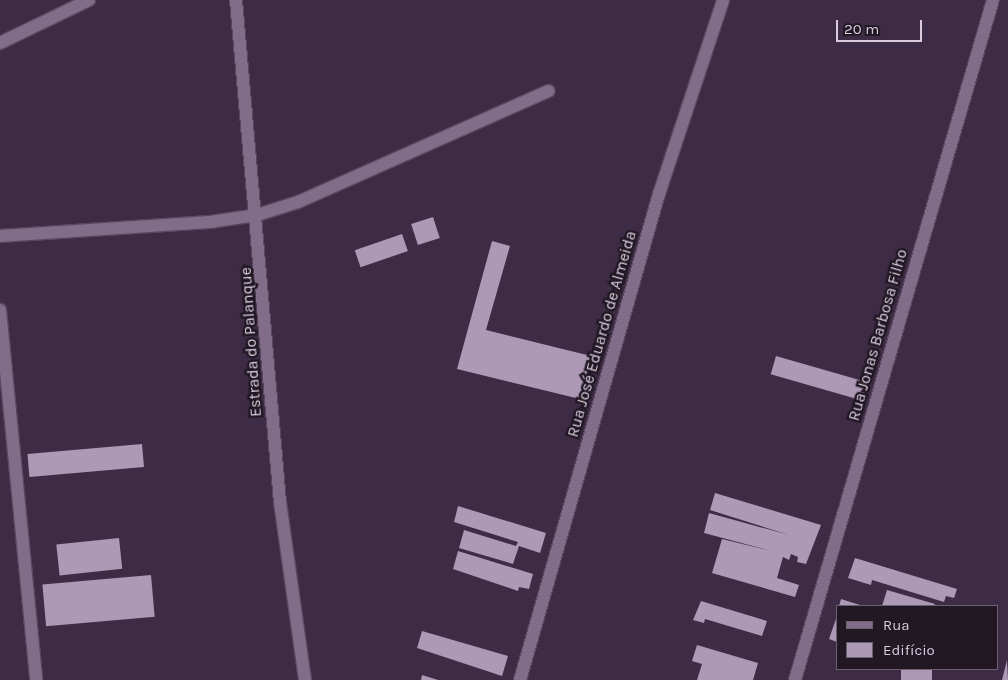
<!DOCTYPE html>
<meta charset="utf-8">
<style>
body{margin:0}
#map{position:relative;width:1008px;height:680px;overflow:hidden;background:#3e2c46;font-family:Karla,sans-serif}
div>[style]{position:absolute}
.building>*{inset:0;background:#ad98b6;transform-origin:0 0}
.roads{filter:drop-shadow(1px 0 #57485e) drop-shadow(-1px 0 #57485e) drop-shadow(0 1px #57485e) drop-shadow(0 -1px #57485e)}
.minor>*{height:12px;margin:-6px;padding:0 6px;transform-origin:6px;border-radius:6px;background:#816d8a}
.tertiary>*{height:12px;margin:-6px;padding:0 6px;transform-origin:6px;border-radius:6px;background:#816d8a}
span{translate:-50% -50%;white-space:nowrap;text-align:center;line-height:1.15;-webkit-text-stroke:5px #211824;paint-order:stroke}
.street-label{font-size:16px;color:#d8cddd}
.legend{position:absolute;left:836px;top:605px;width:162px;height:65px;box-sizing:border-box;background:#211824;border:1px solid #6a606e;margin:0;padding:6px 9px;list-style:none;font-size:15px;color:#d8cddd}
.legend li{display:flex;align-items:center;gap:10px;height:25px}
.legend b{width:25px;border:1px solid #6a606e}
.scale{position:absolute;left:836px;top:20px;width:86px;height:22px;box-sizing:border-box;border:2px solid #d8cddd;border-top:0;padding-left:6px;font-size:15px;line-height:18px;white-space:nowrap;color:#d8cddd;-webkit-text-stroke:4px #211824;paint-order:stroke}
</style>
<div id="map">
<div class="building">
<div style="left:433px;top:217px;width:22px;height:23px;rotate:72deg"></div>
<div style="left:402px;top:234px;width:18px;height:50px;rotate:71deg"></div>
<div style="clip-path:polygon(492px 241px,510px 246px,486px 330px,591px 356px,580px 399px,457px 369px)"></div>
<div style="left:776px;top:356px;width:95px;height:19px;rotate:16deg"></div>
<div style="left:142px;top:444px;width:23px;height:115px;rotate:85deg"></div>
<div style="clip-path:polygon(715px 493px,821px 525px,806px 564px,797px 562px,798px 557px,791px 554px,789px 560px,783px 557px,777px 578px,799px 585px,795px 597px,712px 573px,722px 539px,771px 551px,704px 533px,709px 513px,789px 535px,710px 510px)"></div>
<div style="clip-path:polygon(458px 506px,546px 533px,540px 553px,519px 546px,513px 564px,459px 548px,464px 530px,516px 546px,518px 542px,454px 522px)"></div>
<div style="left:119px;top:538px;width:31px;height:63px;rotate:84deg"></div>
<div style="clip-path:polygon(458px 551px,533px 574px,529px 589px,519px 587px,518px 591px,453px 569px)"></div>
<div style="clip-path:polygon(855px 558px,957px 589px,954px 598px,946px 596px,944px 602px,872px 580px,871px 585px,848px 578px)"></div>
<div style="left:151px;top:575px;width:42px;height:109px;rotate:85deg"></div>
<div style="clip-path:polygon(887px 590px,935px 604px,934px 606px,882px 606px)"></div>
<div style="clip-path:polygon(841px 599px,863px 606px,839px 606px)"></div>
<div style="clip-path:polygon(701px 601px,767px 621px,762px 636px,705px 619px,704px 623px,693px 620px)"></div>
<div style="clip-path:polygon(837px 616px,837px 642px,829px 639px)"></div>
<div style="clip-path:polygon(422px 631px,508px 656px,502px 676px,417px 648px)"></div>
<div style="clip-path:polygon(697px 645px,758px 663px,753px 680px,697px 680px,702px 664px,692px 661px)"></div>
<div style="clip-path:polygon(1007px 660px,1008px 680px,1002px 680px)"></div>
<div style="left:901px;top:669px;width:31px;height:11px"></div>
<div style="clip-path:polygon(422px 675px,438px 680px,421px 680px)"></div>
</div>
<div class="roads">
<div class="minor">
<div style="left:0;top:43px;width:99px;rotate:-25.8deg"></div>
<div style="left:0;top:236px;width:210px;rotate:-3.8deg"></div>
<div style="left:210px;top:222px;width:48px;rotate:-8.5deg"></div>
<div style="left:257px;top:215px;width:43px;rotate:-17.6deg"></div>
<div style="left:298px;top:202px;width:274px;rotate:-23.9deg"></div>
<div style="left:0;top:310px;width:372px;rotate:84.4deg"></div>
<div style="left:520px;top:680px;width:505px;rotate:-74.04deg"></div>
<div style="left:659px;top:194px;width:204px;rotate:-71.7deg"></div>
<div style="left:795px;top:680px;width:708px;rotate:-73.77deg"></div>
</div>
<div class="tertiary">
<div style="left:236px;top:0;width:504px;rotate:84.99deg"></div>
<div style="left:280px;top:502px;width:180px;rotate:82deg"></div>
</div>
</div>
<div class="street-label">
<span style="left:602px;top:334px;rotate:-74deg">Rua José Eduardo de Almeida</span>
<span style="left:878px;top:335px;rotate:-74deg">Rua Jonas Barbosa Filho</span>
<span style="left:251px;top:342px;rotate:-94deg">Estrada do Palanque</span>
</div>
<ul class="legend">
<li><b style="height:6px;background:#816d8a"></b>Rua</li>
<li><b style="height:14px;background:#ad98b6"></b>Edifício</li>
</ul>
<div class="scale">20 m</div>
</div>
